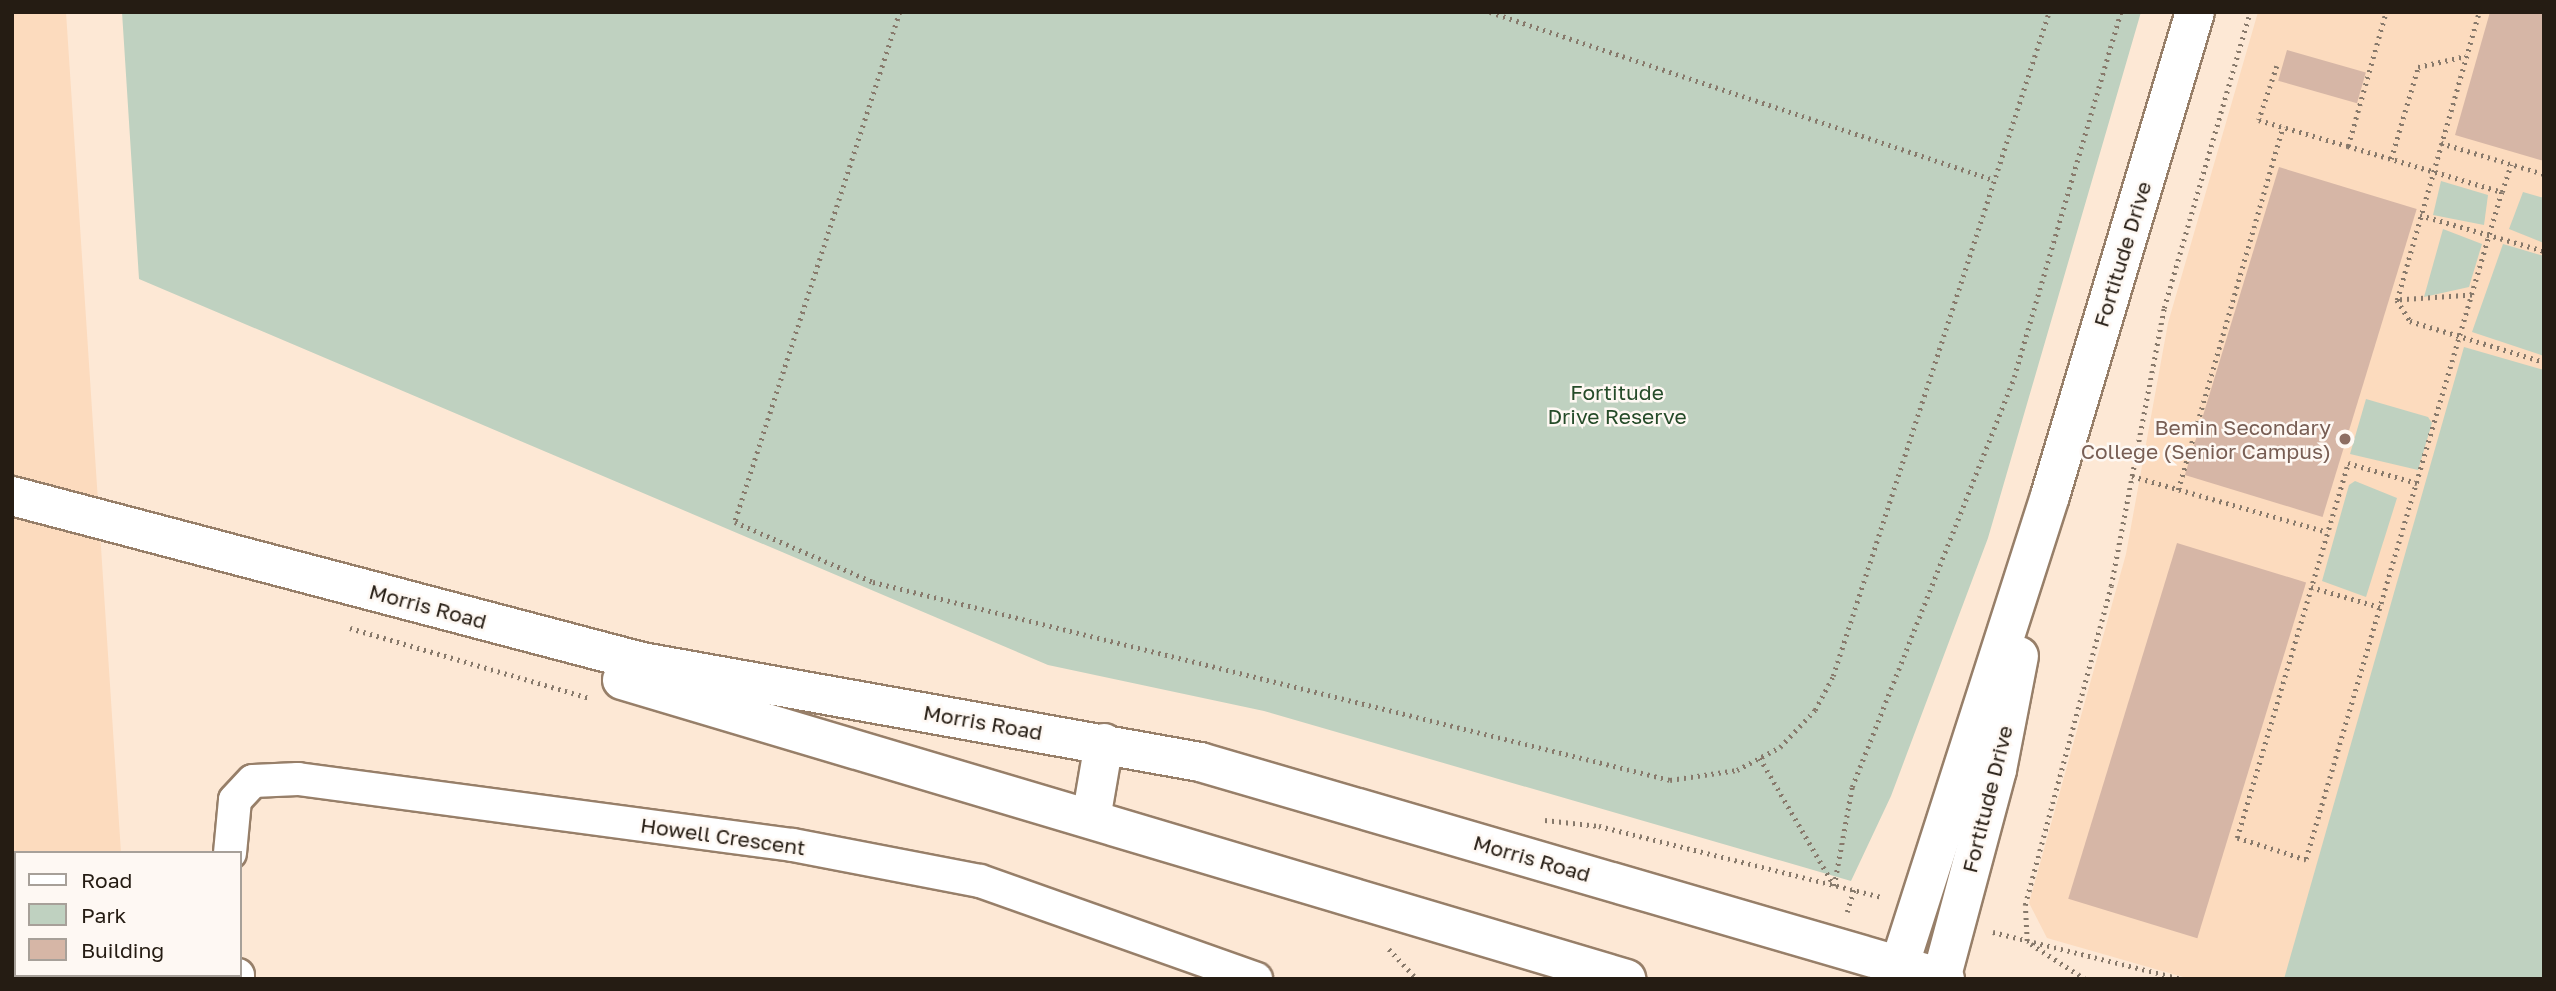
<!DOCTYPE html>
<style>
body{margin:0}
#map{position:relative;width:2556px;height:991px;overflow:hidden;background:#fde8d5;font-family:"Golos Text",sans-serif}
div>[style]{position:absolute}
.built>*{inset:0;background:#fcdbbe}
.green>*{inset:0;background:#bfd1c0}
.building>*{inset:0;background:#d6b6a6;transform-origin:0 0}
.path>*{height:4.5px;margin-top:-2.25px;transform-origin:0;background:repeating-linear-gradient(90deg,#87796b 0 2px,transparent 0 7px)}
.roads{filter:drop-shadow(2px 0 #977f69) drop-shadow(-2px 0 #977f69) drop-shadow(0 2px #977f69) drop-shadow(0 -2px #977f69)}
.minor>*{height:32px;margin:-16px;padding:0 16px;transform-origin:16px;border-radius:16px;background:#fff}
.tertiary>*{height:38px;margin:-19px;padding:0 19px;transform-origin:19px;border-radius:19px;background:#fff}
.dots>*{width:19px;height:19px;translate:-50% -50%;box-sizing:border-box;border:4px solid #fef8f3;border-radius:50%}
span{translate:-50% -50%;white-space:nowrap;text-align:center;line-height:1.15;-webkit-text-stroke:5px #fef8f3;paint-order:stroke}
.street-label{font-size:21px;color:#251c13}
.park-label{font-size:21px;color:#254b29}
.education-label{font-size:21px;color:#785e54}
.right{translate:-100% -50%;text-align:right}
.frame{position:absolute;inset:0;border:14px solid #251c13;pointer-events:none}
.legend{position:absolute;left:14px;top:851px;width:228px;height:126px;box-sizing:border-box;background:#fef8f3;border:2px solid #a7a099;margin:0;padding:9px 12px;list-style:none;font-size:21px;color:#251c13}
.legend li{display:flex;align-items:center;gap:14px;height:35px}
.legend b{width:35px;border:2px solid #a7a099}
</style>
<div id="map">
<div class="built">
<div style="clip-path:polygon(12px 12px,66px 12px,121px 853px,16px 853px,16px 975px,130px 979px,12px 979px)"></div>
<div style="clip-path:polygon(2258px 12px,2544px 12px,2544px 979px,2190px 979px,2047px 938px,2029px 903px,2126px 554px,2168px 323px)"></div>
</div>
<div class="green">
<div style="clip-path:polygon(122px 12px,2141px 12px,1988px 538px,1891px 796px,1851px 881px,1264px 711px,1048px 665px,139px 279px)"></div>
<div style="clip-path:polygon(2441px 181px,2488px 195px,2484px 225px,2433px 215px)"></div>
<div style="clip-path:polygon(2523px 192px,2544px 198px,2544px 243px,2509px 229px)"></div>
<div style="clip-path:polygon(2443px 229px,2482px 244px,2469px 287px,2424px 297px)"></div>
<div style="clip-path:polygon(2503px 244px,2544px 256px,2544px 356px,2472px 332px)"></div>
<div style="clip-path:polygon(2464px 347px,2544px 370px,2544px 979px,2284px 979px)"></div>
<div style="clip-path:polygon(2366px 399px,2428px 417px,2432px 423px,2418px 470px,2350px 454px)"></div>
<div style="clip-path:polygon(2355px 481px,2397px 498px,2366px 597px,2322px 581px,2349px 485px)"></div>
</div>
<div class="building">
<div style="clip-path:polygon(2490px 12px,2544px 12px,2544px 161px,2455px 135px)"></div>
<div style="left:2287px;top:50px;width:82px;height:32px;rotate:16deg"></div>
<div style="left:2279px;top:167px;width:144px;height:322px;rotate:17deg"></div>
<div style="left:2177px;top:543px;width:135px;height:372px;rotate:17deg"></div>
</div>
<div class="path">
<div style="left:900px;top:12px;width:536px;rotate:107.93deg"></div>
<div style="left:735px;top:522px;width:150px;rotate:23.5deg"></div>
<div style="left:873px;top:582px;width:821px;rotate:13.95deg"></div>
<div style="left:1670px;top:780px;width:68px;rotate:-8.5deg"></div>
<div style="left:1737px;top:770px;width:49px;rotate:-28.1deg"></div>
<div style="left:1780px;top:747px;width:51px;rotate:-46.6deg"></div>
<div style="left:1815px;top:710px;width:38px;rotate:-62deg"></div>
<div style="left:1833px;top:676px;width:698px;rotate:-71.98deg"></div>
<div style="left:1490px;top:12px;width:531px;rotate:18.43deg"></div>
<div style="left:2277px;top:66px;width:57px;rotate:108.4deg"></div>
<div style="left:2259px;top:120px;width:93px;rotate:16.3deg"></div>
<div style="left:2348px;top:146px;width:139px;rotate:-74.2deg"></div>
<div style="left:2441px;top:143px;width:108px;rotate:16.8deg"></div>
<div style="left:2348px;top:146px;width:161px;rotate:16.6deg"></div>
<div style="left:2502px;top:192px;width:696px;rotate:106.35deg"></div>
<div style="left:2306px;top:860px;width:72px;rotate:-162.3deg"></div>
<div style="left:2237px;top:838px;width:391px;rotate:-73.5deg"></div>
<div style="left:2348px;top:463px;width:72px;rotate:16.2deg"></div>
<div style="left:2391px;top:159px;width:96px;rotate:-73.6deg"></div>
<div style="left:2418px;top:67px;width:49px;rotate:-12.9deg"></div>
<div style="left:2502px;top:192px;width:29px;rotate:-72deg"></div>
<div style="left:2420px;top:215px;width:129px;rotate:16.2deg"></div>
<div style="left:2472px;top:295px;width:75px;rotate:176.2deg"></div>
<div style="left:2397px;top:300px;width:299px;rotate:-74.1deg"></div>
<div style="left:2397px;top:300px;width:25px;rotate:58deg"></div>
<div style="left:2410px;top:321px;width:140px;rotate:17deg"></div>
<div style="left:2132px;top:476px;width:203px;rotate:16deg"></div>
<div style="left:2178px;top:490px;width:378px;rotate:-73.9deg"></div>
<div style="left:2311px;top:587px;width:72px;rotate:16.2deg"></div>
<div style="left:350px;top:628px;width:250px;rotate:16.3deg"></div>
<div style="left:1760px;top:758px;width:147px;rotate:59.8deg"></div>
<div style="left:1545px;top:820px;width:54px;rotate:6.3deg"></div>
<div style="left:1599px;top:826px;width:291px;rotate:14.1deg"></div>
<div style="left:1834px;top:886px;width:101px;rotate:-79.7deg"></div>
<div style="left:1852px;top:787px;width:441px;rotate:-68.4deg"></div>
<div style="left:2014px;top:377px;width:380px;rotate:-73.7deg"></div>
<div style="left:1847px;top:912px;width:24px;rotate:-73deg"></div>
<div style="left:1993px;top:932px;width:195px;rotate:14deg"></div>
<div style="left:2027px;top:941px;width:36px;rotate:-93deg"></div>
<div style="left:2025px;top:905px;width:330px;rotate:-74.9deg"></div>
<div style="left:2111px;top:586px;width:283px;rotate:-79.2deg"></div>
<div style="left:2164px;top:308px;width:308px;rotate:-73.8deg"></div>
<div style="left:2031px;top:944px;width:64px;rotate:32.9deg"></div>
<div style="left:1389px;top:949px;width:41px;rotate:47deg"></div>
</div>
<div class="roads">
<div class="minor">
<div style="left:230px;top:853px;width:53px;rotate:-84.6deg"></div>
<div style="left:235px;top:800px;width:26px;rotate:-47deg"></div>
<div style="left:253px;top:781px;width:45px;rotate:-2.5deg"></div>
<div style="left:298px;top:779px;width:499px;rotate:7.6deg"></div>
<div style="left:793px;top:845px;width:190px;rotate:10.9deg"></div>
<div style="left:980px;top:881px;width:293px;rotate:19.5deg"></div>
<div style="left:238px;top:975px;width:4px;rotate:90deg"></div>
</div>
<div class="tertiary">
<div style="left:12px;top:496px;width:652px;rotate:14.76deg"></div>
<div style="left:642px;top:662px;width:567px;rotate:10.16deg"></div>
<div style="left:1200px;top:762px;width:776px;rotate:16.24deg"></div>
<div style="left:622px;top:680px;width:1048px;rotate:16.58deg"></div>
<div style="left:1091px;top:819px;width:77px;rotate:-80.3deg"></div>
<div style="left:1895px;top:979px;width:507px;rotate:-72.21deg"></div>
<div style="left:2050px;top:496px;width:505px;rotate:-73.32deg"></div>
<div style="left:1941px;top:979px;width:216px;rotate:-75deg"></div>
<div style="left:1997px;top:770px;width:116px;rotate:-79.1deg"></div>
</div>
</div>
<div class="dots">
<div style="left:2345px;top:439px;background:#8d6e63"></div>
</div>
<div class="street-label">
<span style="left:2122px;top:254px;rotate:-73deg">Fortitude Drive</span>
<span style="left:428px;top:606px;rotate:15deg">Morris Road</span>
<span style="left:983px;top:722px;rotate:10deg">Morris Road</span>
<span style="left:1987px;top:799px;rotate:-76deg">Fortitude Drive</span>
<span style="left:723px;top:836px;rotate:8deg">Howell Crescent</span>
<span style="left:1532px;top:858px;rotate:16deg">Morris Road</span>
</div>
<div class="park-label">
<span style="left:1617px;top:404px">Fortitude<br>Drive Reserve</span>
</div>
<div class="education-label">
<span class="right" style="left:2331px;top:439px">Bemin Secondary<br>College (Senior Campus)</span>
</div>
<div class="frame"></div>
<ul class="legend">
<li><b style="height:9px;background:#fff"></b>Road</li>
<li><b style="height:19px;background:#bfd1c0"></b>Park</li>
<li><b style="height:19px;background:#d6b6a6"></b>Building</li>
</ul>
</div>
